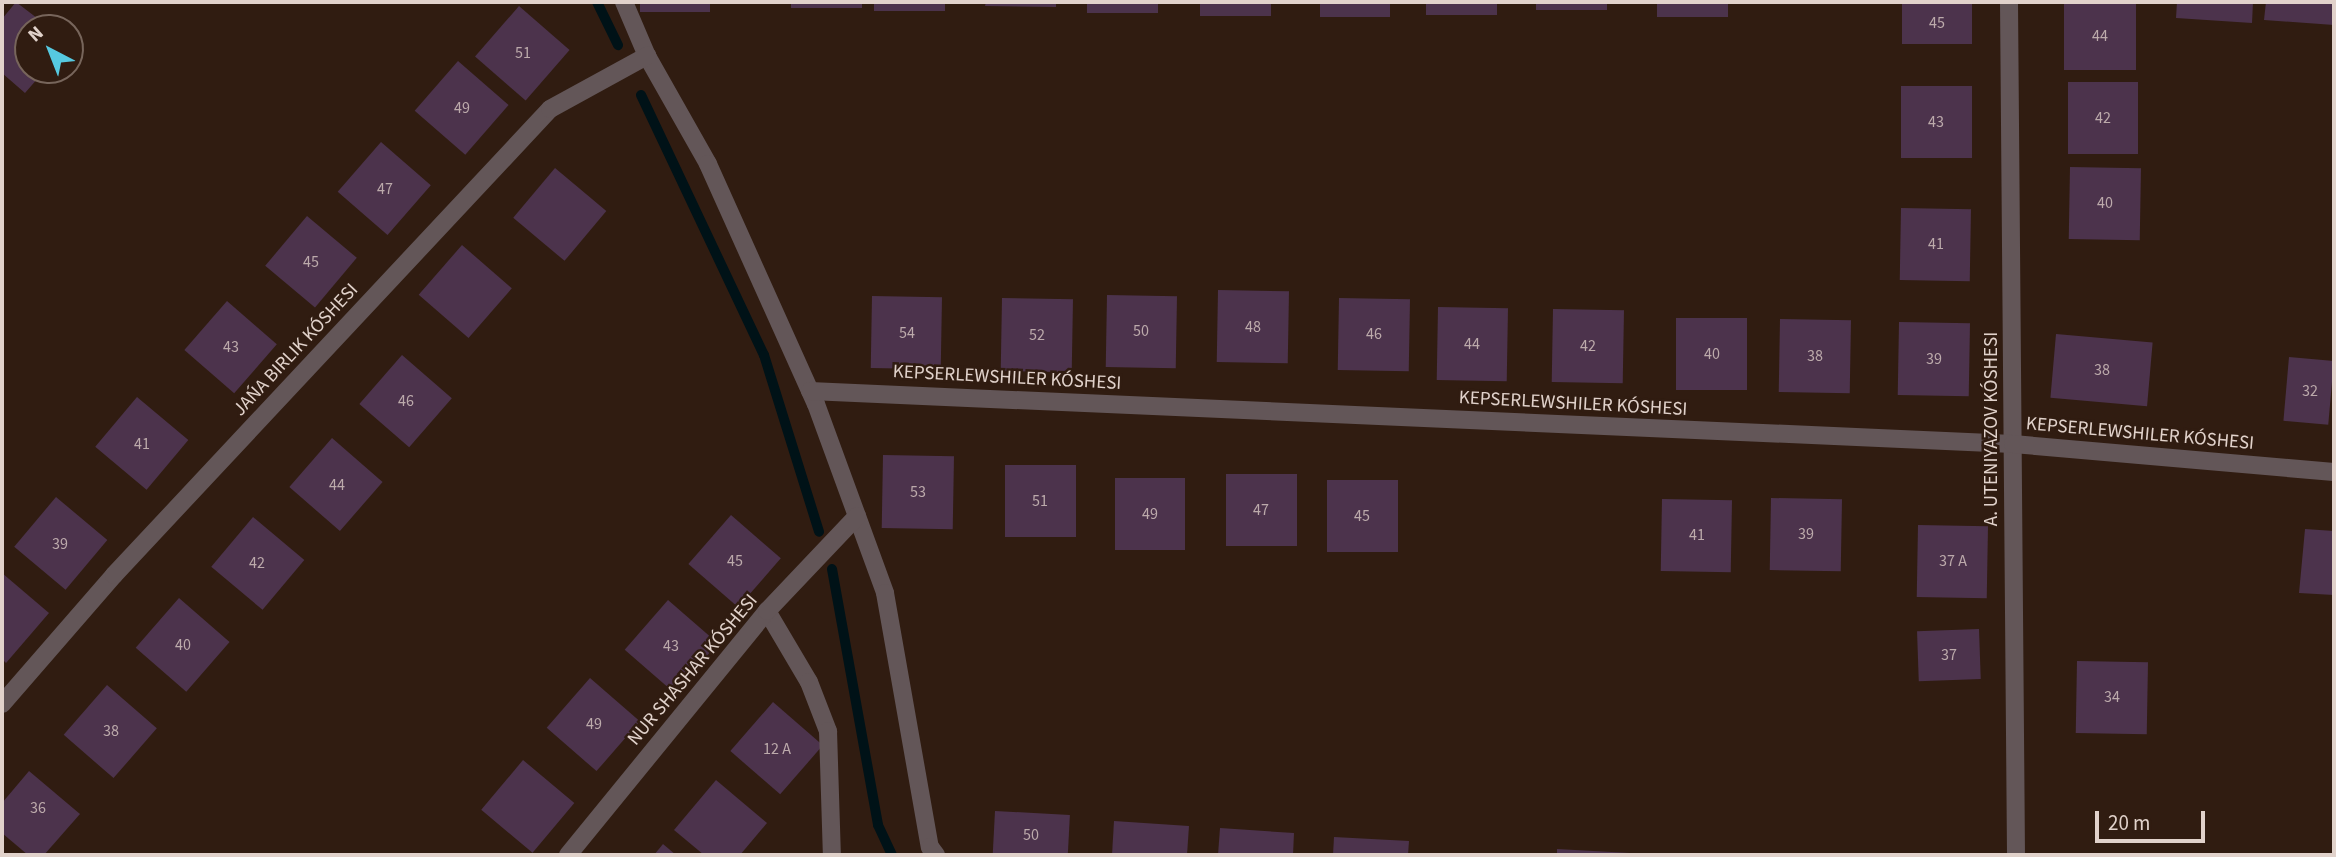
<!DOCTYPE html>
<meta charset="utf-8">
<style>
body{margin:0}
#map{position:relative;width:2336px;height:857px;overflow:hidden;background:#301c11;font-family:"Source Sans 3",sans-serif}
div>[style]{position:absolute}
.stream>*{height:10px;margin:-5px;padding:0 5px;transform-origin:5px;border-radius:5px;background:#001217}
.building>*{inset:0;background:#4c334c;transform-origin:0 0}
.minor>*{height:18px;margin:-9px;padding:0 9px;transform-origin:9px;border-radius:9px;background:#635658}
span{translate:-50% -50%;white-space:nowrap;text-align:center;line-height:1.15;-webkit-text-stroke:5px #301c11;paint-order:stroke}
.number-label{font-size:16px;color:#bcaaab}
.number-label span{-webkit-text-stroke-width:0}
.street-label{font-size:19px;color:#e1d2cb}
.frame{position:absolute;inset:0;border:4px solid #e1d2cb;pointer-events:none}
.north{position:absolute;left:14px;top:14px;width:70px;height:70px;box-sizing:border-box;background:#301c11;border:2px solid #77655b;border-radius:50%;rotate:318deg;font-size:19px;font-weight:700;line-height:28px;text-align:center;color:#e1d2cb}
.north::after{content:'';display:block;margin:auto;width:24px;height:32px;background:#56c9e0;clip-path:polygon(50% 0,100% 100%,50% 72%,0 100%)}
.scale{position:absolute;left:2095px;top:811px;width:110px;height:32px;box-sizing:border-box;border:4px solid #e1d2cb;border-top:0;padding-left:9px;font-size:21px;line-height:24px;white-space:nowrap;color:#e1d2cb;-webkit-text-stroke:5px #301c11;paint-order:stroke}
</style>
<div id="map">
<div class="stream">
<div style="left:597px;top:2px;width:48px;rotate:64deg"></div>
<div style="left:641px;top:95px;width:288px;rotate:64.7deg"></div>
<div style="left:764px;top:355px;width:185px;rotate:72.7deg"></div>
<div style="left:832px;top:569px;width:260px;rotate:79.8deg"></div>
<div style="left:878px;top:825px;width:33px;rotate:65deg"></div>
</div>
<div class="building">
<div style="clip-path:polygon(16px 2px,50px 28px,28px 28px,28px 70px,45px 70px,25px 93px,2px 73px,2px 19px)"></div>
<div style="left:640px;top:2px;width:70px;height:10px"></div>
<div style="left:791px;top:2px;width:71px;height:6px"></div>
<div style="left:874px;top:2px;width:71px;height:9px"></div>
<div style="clip-path:polygon(986px 2px,1056px 2px,1056px 7px,985px 6px)"></div>
<div style="left:1087px;top:2px;width:71px;height:11px"></div>
<div style="left:1200px;top:2px;width:71px;height:14px"></div>
<div style="left:1320px;top:2px;width:70px;height:15px"></div>
<div style="left:1426px;top:2px;width:71px;height:13px"></div>
<div style="left:1536px;top:2px;width:71px;height:8px"></div>
<div style="left:1657px;top:2px;width:71px;height:15px"></div>
<div style="left:1902px;top:2px;width:70px;height:42px"></div>
<div style="left:2064px;top:2px;width:72px;height:68px"></div>
<div style="clip-path:polygon(2177px 2px,2253px 2px,2252px 23px,2176px 18px)"></div>
<div style="clip-path:polygon(2266px 2px,2334px 2px,2334px 25px,2264px 20px)"></div>
<div style="left:519px;top:6px;width:67px;height:67px;rotate:41deg"></div>
<div style="left:458px;top:61px;width:67px;height:66px;rotate:41deg"></div>
<div style="left:2068px;top:82px;width:70px;height:72px"></div>
<div style="left:1901px;top:86px;width:71px;height:72px"></div>
<div style="left:381px;top:142px;width:66px;height:66px;rotate:41deg"></div>
<div style="left:2070px;top:167px;width:71px;height:72px;rotate:1deg"></div>
<div style="left:555px;top:168px;width:67px;height:65px;rotate:40deg"></div>
<div style="left:1901px;top:208px;width:70px;height:72px;rotate:1deg"></div>
<div style="left:307px;top:216px;width:65px;height:65px;rotate:40deg"></div>
<div style="left:462px;top:245px;width:66px;height:66px;rotate:41deg"></div>
<div style="left:1218px;top:290px;width:71px;height:72px;rotate:1deg"></div>
<div style="left:1107px;top:295px;width:70px;height:72px;rotate:1deg"></div>
<div style="left:872px;top:296px;width:70px;height:72px;rotate:1deg"></div>
<div style="left:1002px;top:298px;width:71px;height:73px;rotate:1deg"></div>
<div style="left:1339px;top:298px;width:71px;height:72px;rotate:1deg"></div>
<div style="left:227px;top:301px;width:66px;height:65px;rotate:41deg"></div>
<div style="left:1438px;top:307px;width:70px;height:73px;rotate:1deg"></div>
<div style="left:1553px;top:309px;width:71px;height:73px;rotate:1deg"></div>
<div style="left:1676px;top:318px;width:71px;height:72px"></div>
<div style="left:1780px;top:319px;width:71px;height:73px;rotate:1deg"></div>
<div style="left:1899px;top:322px;width:71px;height:73px;rotate:1deg"></div>
<div style="left:2056px;top:334px;width:97px;height:64px;rotate:5deg"></div>
<div style="left:402px;top:355px;width:66px;height:65px;rotate:41deg"></div>
<div style="left:2289px;top:357px;width:45px;height:64px;rotate:5deg"></div>
<div style="left:137px;top:397px;width:67px;height:65px;rotate:40deg"></div>
<div style="left:332px;top:438px;width:67px;height:65px;rotate:41deg"></div>
<div style="left:883px;top:455px;width:71px;height:73px;rotate:1deg"></div>
<div style="left:1005px;top:465px;width:71px;height:72px"></div>
<div style="left:1226px;top:474px;width:71px;height:72px"></div>
<div style="left:1115px;top:478px;width:70px;height:72px"></div>
<div style="left:1327px;top:480px;width:71px;height:72px"></div>
<div style="left:56px;top:497px;width:67px;height:65px;rotate:40deg"></div>
<div style="left:1771px;top:498px;width:71px;height:72px;rotate:1deg"></div>
<div style="left:1662px;top:499px;width:70px;height:72px;rotate:1deg"></div>
<div style="left:731px;top:515px;width:66px;height:65px;rotate:41deg"></div>
<div style="left:253px;top:517px;width:67px;height:65px;rotate:40deg"></div>
<div style="left:1918px;top:525px;width:70px;height:72px;rotate:1deg"></div>
<div style="clip-path:polygon(2305px 529px,2334px 531px,2334px 595px,2299px 593px)"></div>
<div style="clip-path:polygon(2px 573px,49px 613px,6px 663px,2px 659px)"></div>
<div style="left:179px;top:598px;width:67px;height:66px;rotate:41deg"></div>
<div style="left:668px;top:600px;width:66px;height:66px;rotate:41deg"></div>
<div style="left:1979px;top:629px;width:50px;height:62px;rotate:88deg"></div>
<div style="left:2077px;top:661px;width:71px;height:72px;rotate:1deg"></div>
<div style="left:590px;top:678px;width:66px;height:66px;rotate:41deg"></div>
<div style="left:107px;top:685px;width:66px;height:66px;rotate:41deg"></div>
<div style="left:773px;top:702px;width:66px;height:65px;rotate:41deg"></div>
<div style="left:523px;top:760px;width:67px;height:65px;rotate:40deg"></div>
<div style="clip-path:polygon(29px 771px,80px 814px,44px 855px,28px 855px,2px 833px,2px 803px)"></div>
<div style="clip-path:polygon(716px 780px,767px 823px,740px 855px,704px 855px,674px 830px)"></div>
<div style="left:995px;top:811px;width:75px;height:44px;rotate:3deg"></div>
<div style="clip-path:polygon(1114px 821px,1189px 826px,1187px 855px,1112px 855px)"></div>
<div style="clip-path:polygon(1220px 828px,1294px 833px,1293px 855px,1218px 855px)"></div>
<div style="clip-path:polygon(1334px 837px,1409px 841px,1408px 855px,1333px 855px)"></div>
<div style="clip-path:polygon(663px 844px,676px 855px,654px 855px)"></div>
<div style="clip-path:polygon(1557px 849px,1630px 853px,1630px 855px,1557px 855px)"></div>
</div>
<div class="minor">
<div style="left:624px;top:2px;width:59px;rotate:66.9deg"></div>
<div style="left:647px;top:56px;width:124px;rotate:60.5deg"></div>
<div style="left:708px;top:164px;width:263px;rotate:65.8deg"></div>
<div style="left:816px;top:404px;width:201px;rotate:69.9deg"></div>
<div style="left:885px;top:593px;width:258px;rotate:80deg"></div>
<div style="left:930px;top:847px;width:10px;rotate:53deg"></div>
<div style="left:2009px;top:2px;width:853px;rotate:89.53deg"></div>
<div style="left:810px;top:391px;width:1204px;rotate:2.52deg"></div>
<div style="left:2013px;top:444px;width:322px;rotate:5deg"></div>
<div style="left:767px;top:611px;width:82px;rotate:59.4deg"></div>
<div style="left:809px;top:682px;width:53px;rotate:68.8deg"></div>
<div style="left:828px;top:731px;width:124px;rotate:88.2deg"></div>
<div style="left:2px;top:704px;width:171px;rotate:-49deg"></div>
<div style="left:114px;top:575px;width:638px;rotate:-46.9deg"></div>
<div style="left:550px;top:109px;width:111px;rotate:-28.7deg"></div>
<div style="left:568px;top:855px;width:315px;rotate:-50.8deg"></div>
<div style="left:767px;top:611px;width:131px;rotate:-46.5deg"></div>
</div>
<div class="number-label">
<span style="left:1937px;top:23px">45</span>
<span style="left:2100px;top:36px">44</span>
<span style="left:523px;top:53px">51</span>
<span style="left:462px;top:108px">49</span>
<span style="left:2103px;top:118px">42</span>
<span style="left:1936px;top:122px">43</span>
<span style="left:385px;top:189px">47</span>
<span style="left:2105px;top:203px">40</span>
<span style="left:1936px;top:244px">41</span>
<span style="left:311px;top:262px">45</span>
<span style="left:1253px;top:327px">48</span>
<span style="left:1141px;top:331px">50</span>
<span style="left:907px;top:333px">54</span>
<span style="left:1374px;top:334px">46</span>
<span style="left:1037px;top:335px">52</span>
<span style="left:1472px;top:344px">44</span>
<span style="left:1588px;top:346px">42</span>
<span style="left:231px;top:347px">43</span>
<span style="left:1712px;top:354px">40</span>
<span style="left:1815px;top:356px">38</span>
<span style="left:1934px;top:359px">39</span>
<span style="left:2102px;top:370px">38</span>
<span style="left:2310px;top:391px">32</span>
<span style="left:406px;top:401px">46</span>
<span style="left:142px;top:444px">41</span>
<span style="left:337px;top:485px">44</span>
<span style="left:918px;top:492px">53</span>
<span style="left:1040px;top:501px">51</span>
<span style="left:1261px;top:510px">47</span>
<span style="left:1150px;top:514px">49</span>
<span style="left:1362px;top:516px">45</span>
<span style="left:1806px;top:534px">39</span>
<span style="left:1697px;top:535px">41</span>
<span style="left:60px;top:544px">39</span>
<span style="left:735px;top:561px">45</span>
<span style="left:1953px;top:561px">37 А</span>
<span style="left:257px;top:563px">42</span>
<span style="left:183px;top:645px">40</span>
<span style="left:671px;top:646px">43</span>
<span style="left:1949px;top:655px">37</span>
<span style="left:2112px;top:697px">34</span>
<span style="left:594px;top:724px">49</span>
<span style="left:111px;top:731px">38</span>
<span style="left:777px;top:749px">12 А</span>
<span style="left:38px;top:808px">36</span>
<span style="left:1031px;top:835px">50</span>
</div>
<div class="street-label">
<span style="left:296px;top:350px;rotate:-47deg">JAŃA BIRLIK KÓSHESI</span>
<span style="left:1007px;top:378px;rotate:3deg">KEPSERLEWSHILER KÓSHESI</span>
<span style="left:1573px;top:404px;rotate:3deg">KEPSERLEWSHILER KÓSHESI</span>
<span style="left:1992px;top:429px;rotate:-90deg">A. UTENIYAZOV KÓSHESI</span>
<span style="left:2140px;top:434px;rotate:5deg">KEPSERLEWSHILER KÓSHESI</span>
<span style="left:693px;top:670px;rotate:-50deg">NUR SHASHAR KÓSHESI</span>
</div>
<div class="frame"></div>
<div class="north">N</div>
<div class="scale">20 m</div>
</div>
